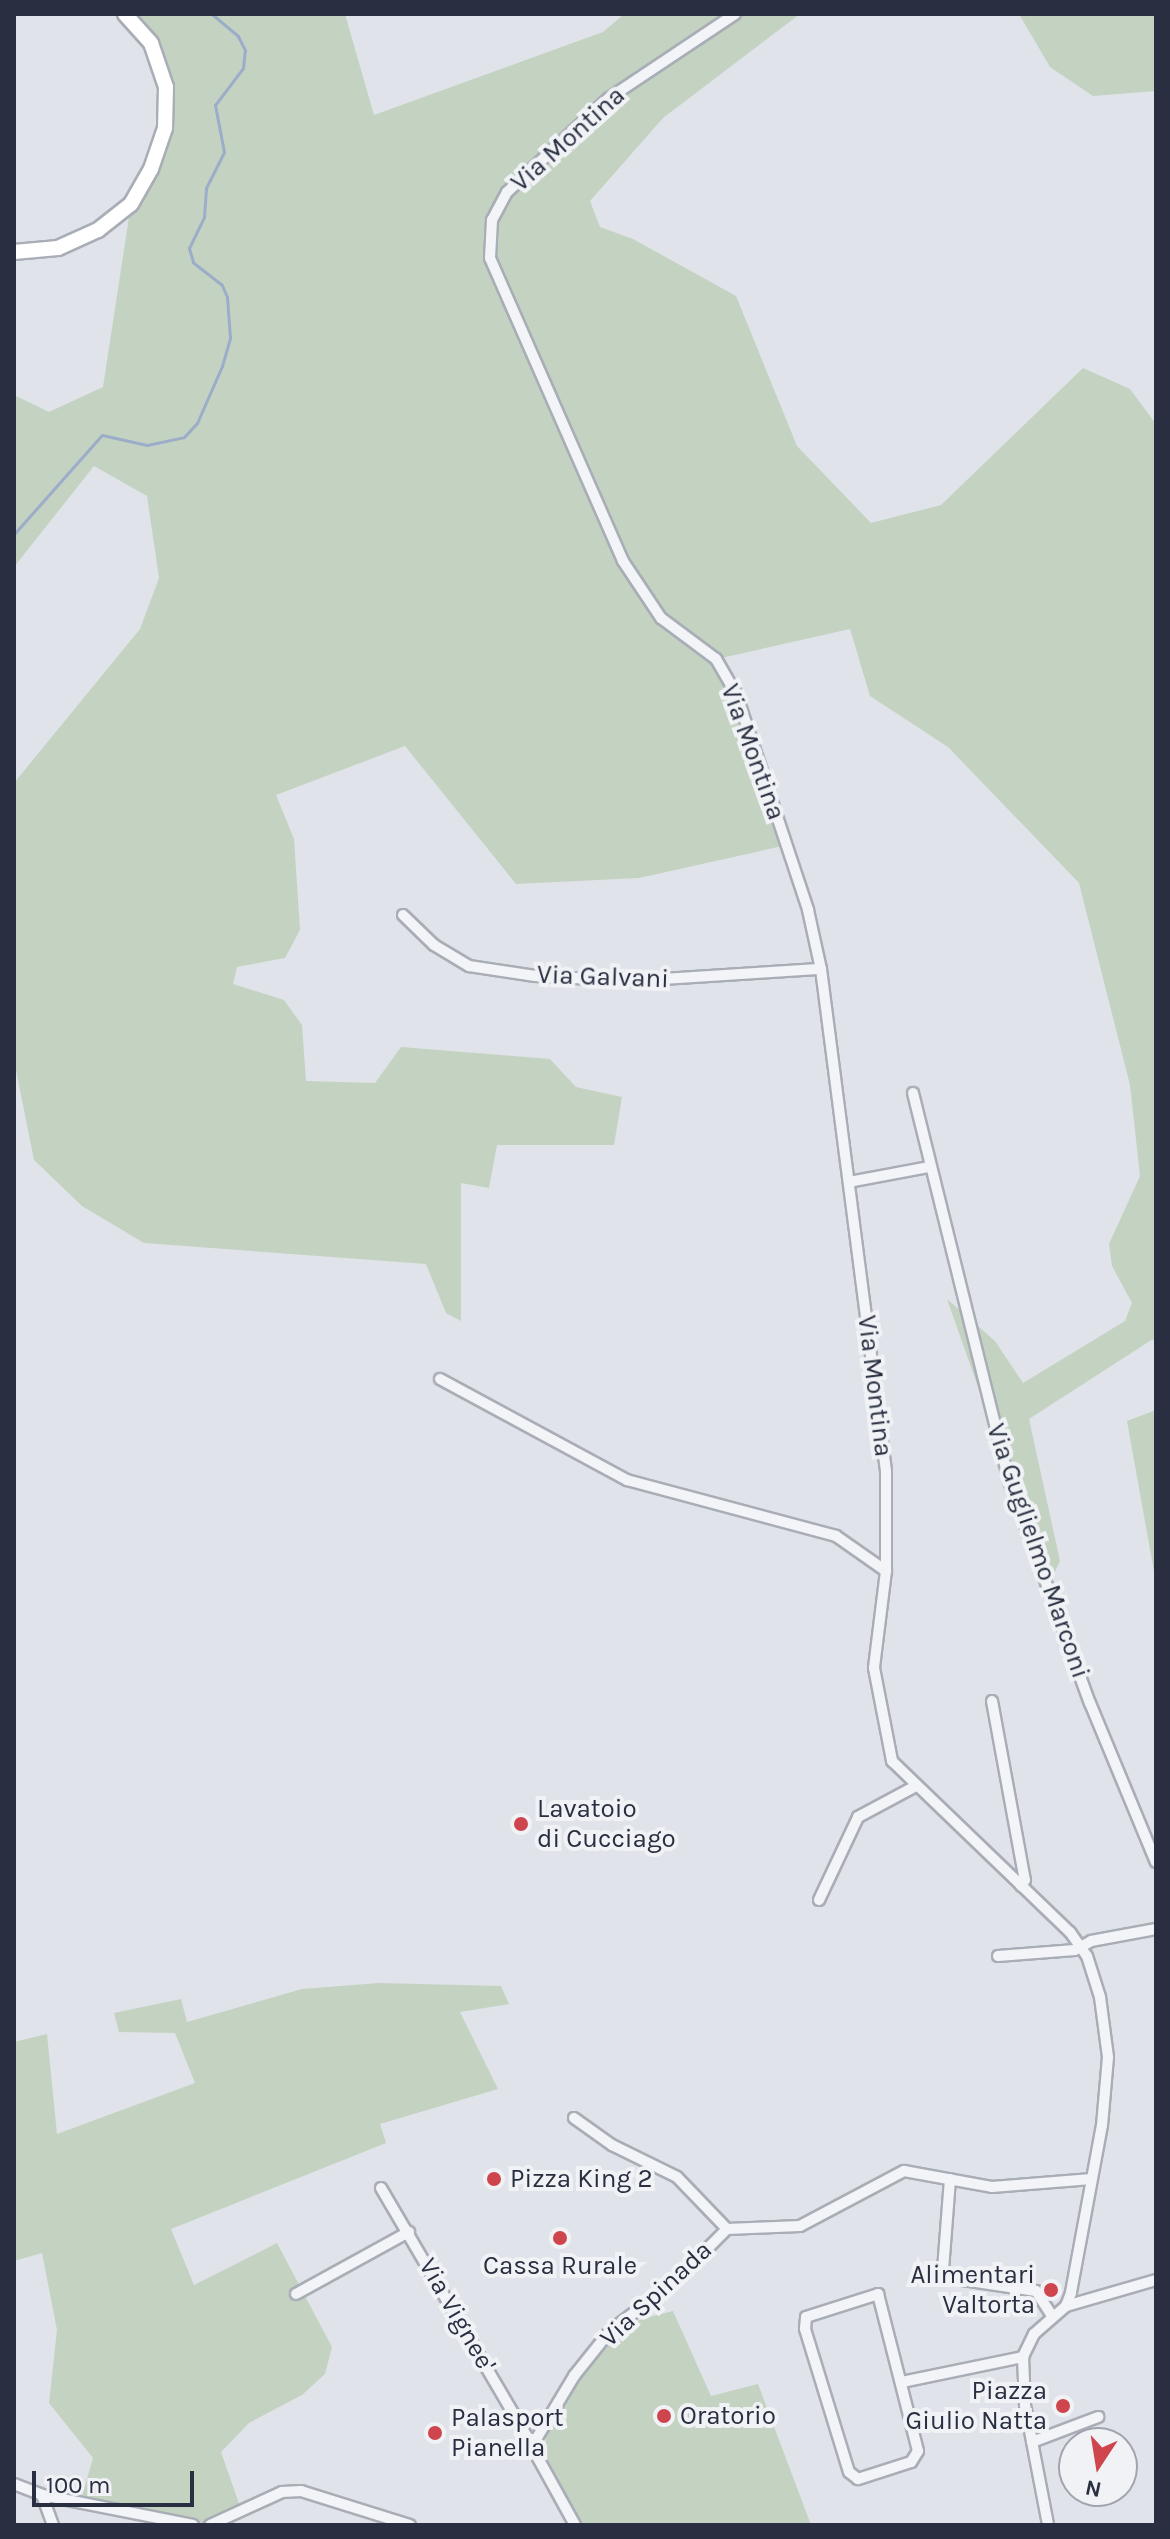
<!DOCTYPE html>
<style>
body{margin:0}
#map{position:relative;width:1170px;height:2539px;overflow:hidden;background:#e0e3e9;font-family:Karla,sans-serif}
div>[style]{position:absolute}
.green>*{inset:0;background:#c4d3c1}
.stream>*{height:3px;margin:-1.5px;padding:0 1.5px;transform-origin:1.5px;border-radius:1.5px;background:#9badc9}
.roads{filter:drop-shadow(2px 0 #a9adb6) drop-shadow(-2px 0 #a9adb6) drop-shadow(0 2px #a9adb6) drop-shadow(0 -2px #a9adb6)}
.minor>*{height:10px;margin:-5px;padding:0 5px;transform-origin:5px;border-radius:5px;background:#f3f4f7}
.secondary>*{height:14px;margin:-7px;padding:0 7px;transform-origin:7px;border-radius:7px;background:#fff}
.dots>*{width:22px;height:22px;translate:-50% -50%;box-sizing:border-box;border:4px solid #f0f2f6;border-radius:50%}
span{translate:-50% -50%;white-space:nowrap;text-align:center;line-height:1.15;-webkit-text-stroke:8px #f0f2f6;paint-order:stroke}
.street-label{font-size:26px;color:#292f40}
.poi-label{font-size:26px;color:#292f40}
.left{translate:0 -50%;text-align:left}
.right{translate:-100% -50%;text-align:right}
.frame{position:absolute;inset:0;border:16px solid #292f40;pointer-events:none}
.north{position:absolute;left:1058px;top:2427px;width:80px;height:80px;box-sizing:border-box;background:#f0f2f6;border:2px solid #a0a4ad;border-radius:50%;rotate:192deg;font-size:22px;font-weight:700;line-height:32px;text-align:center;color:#292f40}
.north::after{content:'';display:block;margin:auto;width:28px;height:36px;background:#ce454d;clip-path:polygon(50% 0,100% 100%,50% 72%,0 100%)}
.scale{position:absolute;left:32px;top:2471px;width:162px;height:36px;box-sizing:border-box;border:4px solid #292f40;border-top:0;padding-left:10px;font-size:24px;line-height:28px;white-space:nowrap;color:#292f40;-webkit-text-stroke:6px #f0f2f6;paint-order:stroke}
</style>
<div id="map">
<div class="green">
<div style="clip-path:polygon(125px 14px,345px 14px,374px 115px,603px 32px,624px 14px,800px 14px,663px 118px,590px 201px,600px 227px,633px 239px,736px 296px,797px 446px,871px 523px,941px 505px,1083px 368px,1130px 389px,1156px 424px,1156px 1346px,1153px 1339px,1029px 1419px,1060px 1561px,1048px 1586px,947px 1299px,995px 1341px,1023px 1383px,1125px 1321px,1132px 1303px,1112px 1266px,1109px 1244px,1140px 1176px,1130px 1085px,1079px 883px,948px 747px,870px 696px,850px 629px,717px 659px,736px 693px,787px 845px,639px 878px,516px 884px,405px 746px,276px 795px,294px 839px,300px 930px,285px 958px,237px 967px,233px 984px,284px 1000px,302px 1025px,306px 1081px,375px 1083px,401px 1047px,550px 1059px,576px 1087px,622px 1097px,614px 1145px,497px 1145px,489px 1188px,461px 1183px,461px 1321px,446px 1313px,426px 1264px,144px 1243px,82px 1206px,34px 1160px,14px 1060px,14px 783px,140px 629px,159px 578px,147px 496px,94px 466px,14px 567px,14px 395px,49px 412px,103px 387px,131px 204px,151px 169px,166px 87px,151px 43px)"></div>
<div style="clip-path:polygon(1019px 14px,1156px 14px,1156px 91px,1093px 96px,1050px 67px)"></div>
<div style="clip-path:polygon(1156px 1410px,1156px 1583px,1127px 1421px)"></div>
<div style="clip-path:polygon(379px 1983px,501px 1986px,509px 2004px,460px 2012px,498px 2089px,380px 2124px,386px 2143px,171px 2229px,194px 2285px,277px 2243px,332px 2347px,325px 2374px,302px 2395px,249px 2423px,221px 2452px,242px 2512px,210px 2525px,193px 2525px,80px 2503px,93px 2458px,49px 2403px,57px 2330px,42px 2253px,14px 2261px,14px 2042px,47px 2034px,57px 2134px,195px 2083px,175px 2033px,119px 2032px,114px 2013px,181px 1999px,187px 2022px,302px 1989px)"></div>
<div style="clip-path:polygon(673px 2311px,711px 2396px,758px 2384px,811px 2525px,580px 2525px,545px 2458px,546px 2435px,579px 2379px,618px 2335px,641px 2319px)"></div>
</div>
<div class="stream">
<div style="left:14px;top:534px;width:132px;rotate:-48.4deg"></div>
<div style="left:102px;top:435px;width:46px;rotate:12.5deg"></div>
<div style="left:147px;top:445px;width:38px;rotate:-12deg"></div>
<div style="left:184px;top:437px;width:19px;rotate:-47deg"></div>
<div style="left:197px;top:423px;width:62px;rotate:-66.3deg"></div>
<div style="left:222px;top:366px;width:29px;rotate:-74deg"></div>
<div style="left:230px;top:338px;width:41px;rotate:-94.2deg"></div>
<div style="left:227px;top:297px;width:13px;rotate:-113deg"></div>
<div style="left:222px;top:285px;width:37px;rotate:-142deg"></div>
<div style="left:193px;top:262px;width:15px;rotate:-106deg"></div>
<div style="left:189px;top:248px;width:34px;rotate:-64deg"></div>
<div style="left:204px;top:217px;width:29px;rotate:-86deg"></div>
<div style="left:206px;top:188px;width:40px;rotate:-63.4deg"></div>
<div style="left:224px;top:152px;width:48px;rotate:-100.8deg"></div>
<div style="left:215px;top:105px;width:46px;rotate:-52.9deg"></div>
<div style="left:243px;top:68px;width:18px;rotate:-84deg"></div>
<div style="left:245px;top:50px;width:16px;rotate:-117deg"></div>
<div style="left:238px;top:36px;width:34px;rotate:-140deg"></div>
</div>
<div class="roads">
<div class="minor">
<div style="left:735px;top:14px;width:151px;rotate:146.3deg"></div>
<div style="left:609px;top:98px;width:139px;rotate:137.3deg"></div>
<div style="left:507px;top:192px;width:32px;rotate:118deg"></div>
<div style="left:492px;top:220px;width:38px;rotate:93deg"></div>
<div style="left:490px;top:258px;width:331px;rotate:66.3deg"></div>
<div style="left:623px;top:561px;width:69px;rotate:56.3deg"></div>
<div style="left:661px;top:618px;width:69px;rotate:36.7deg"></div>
<div style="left:716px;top:659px;width:39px;rotate:60deg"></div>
<div style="left:736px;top:693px;width:229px;rotate:71.6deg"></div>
<div style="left:808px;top:910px;width:60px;rotate:77.6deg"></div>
<div style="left:821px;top:969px;width:506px;rotate:82.62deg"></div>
<div style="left:886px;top:1471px;width:100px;rotate:90deg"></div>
<div style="left:886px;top:1571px;width:98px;rotate:97.1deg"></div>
<div style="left:874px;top:1668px;width:95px;rotate:79deg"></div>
<div style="left:892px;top:1761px;width:247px;rotate:43.9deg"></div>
<div style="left:1070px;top:1932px;width:29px;rotate:55deg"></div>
<div style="left:1087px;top:1956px;width:43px;rotate:72.4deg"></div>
<div style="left:1100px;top:1997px;width:61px;rotate:82.4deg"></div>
<div style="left:1108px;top:2057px;width:68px;rotate:95deg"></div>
<div style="left:1102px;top:2125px;width:171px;rotate:100.5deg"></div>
<div style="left:1071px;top:2293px;width:14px;rotate:111deg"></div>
<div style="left:1066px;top:2306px;width:43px;rotate:138.8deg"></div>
<div style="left:1034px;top:2334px;width:25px;rotate:116deg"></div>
<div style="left:1023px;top:2357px;width:48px;rotate:87.6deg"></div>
<div style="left:1025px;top:2405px;width:122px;rotate:79.1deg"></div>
<div style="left:403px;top:915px;width:43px;rotate:44.1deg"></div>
<div style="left:434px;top:945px;width:41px;rotate:31deg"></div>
<div style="left:469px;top:966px;width:67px;rotate:8.6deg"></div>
<div style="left:535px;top:976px;width:98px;rotate:2.9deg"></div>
<div style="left:633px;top:981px;width:188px;rotate:-3.7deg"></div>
<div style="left:913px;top:1093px;width:400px;rotate:76.1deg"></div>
<div style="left:1009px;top:1481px;width:236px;rotate:70deg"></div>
<div style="left:1090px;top:1703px;width:172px;rotate:67.5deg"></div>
<div style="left:849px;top:1182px;width:81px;rotate:-10.6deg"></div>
<div style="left:440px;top:1379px;width:213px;rotate:28.4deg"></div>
<div style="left:627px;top:1480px;width:216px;rotate:15deg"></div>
<div style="left:836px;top:1536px;width:61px;rotate:35deg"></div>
<div style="left:992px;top:1701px;width:182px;rotate:79.6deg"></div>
<div style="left:1025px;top:1880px;width:7px;rotate:124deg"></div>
<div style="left:819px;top:1900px;width:92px;rotate:-64.8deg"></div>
<div style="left:858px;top:1817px;width:64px;rotate:-28.2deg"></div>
<div style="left:998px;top:1956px;width:77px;rotate:-4.5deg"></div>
<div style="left:1075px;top:1950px;width:18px;rotate:-29deg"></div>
<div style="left:1091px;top:1941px;width:66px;rotate:-10.5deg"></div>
<div style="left:574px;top:2118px;width:47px;rotate:35.4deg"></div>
<div style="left:612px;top:2145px;width:72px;rotate:26.2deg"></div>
<div style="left:677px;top:2177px;width:72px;rotate:46.1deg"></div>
<div style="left:950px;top:2179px;width:91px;rotate:94.4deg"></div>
<div style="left:943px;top:2270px;width:16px;rotate:35deg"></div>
<div style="left:956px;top:2279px;width:81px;rotate:8.5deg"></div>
<div style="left:1036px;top:2291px;width:30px;rotate:57deg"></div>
<div style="left:381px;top:2188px;width:289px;rotate:59.6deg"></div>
<div style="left:527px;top:2437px;width:9px;rotate:27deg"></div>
<div style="left:296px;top:2294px;width:129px;rotate:-28.8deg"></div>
<div style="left:878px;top:2294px;width:162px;rotate:75.7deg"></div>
<div style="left:918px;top:2451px;width:13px;rotate:122deg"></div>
<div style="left:911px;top:2462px;width:56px;rotate:162.2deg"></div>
<div style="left:858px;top:2479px;width:11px;rotate:-142deg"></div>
<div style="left:849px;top:2472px;width:150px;rotate:-107.1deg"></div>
<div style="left:805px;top:2329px;width:12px;rotate:-85deg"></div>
<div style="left:806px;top:2317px;width:76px;rotate:-17.7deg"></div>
<div style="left:1066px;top:2306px;width:94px;rotate:-16.1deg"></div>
<div style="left:902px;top:2382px;width:124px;rotate:-11.7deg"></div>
<div style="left:535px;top:2441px;width:76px;rotate:-59deg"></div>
<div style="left:574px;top:2376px;width:58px;rotate:-51.3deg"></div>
<div style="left:610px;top:2331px;width:79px;rotate:-37.3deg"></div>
<div style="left:673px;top:2283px;width:76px;rotate:-45deg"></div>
<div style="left:727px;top:2229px;width:73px;rotate:-2.4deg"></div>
<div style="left:800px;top:2226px;width:118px;rotate:-27.9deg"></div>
<div style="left:904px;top:2171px;width:89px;rotate:10.3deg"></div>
<div style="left:992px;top:2187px;width:100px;rotate:-4.6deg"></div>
<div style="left:535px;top:2441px;width:17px;rotate:80deg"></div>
<div style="left:538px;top:2458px;width:77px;rotate:61.1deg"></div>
<div style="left:1032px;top:2442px;width:71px;rotate:-20.7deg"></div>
<div style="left:14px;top:2484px;width:30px;rotate:21deg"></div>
<div style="left:42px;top:2495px;width:154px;rotate:11.2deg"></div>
<div style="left:42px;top:2495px;width:32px;rotate:70deg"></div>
<div style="left:210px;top:2525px;width:79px;rotate:-24.6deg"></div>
<div style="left:282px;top:2492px;width:19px;rotate:-3deg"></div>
<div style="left:301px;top:2491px;width:114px;rotate:17.3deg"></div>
</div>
<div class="secondary">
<div style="left:14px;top:252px;width:44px;rotate:-5.2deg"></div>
<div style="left:58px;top:248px;width:44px;rotate:-24.2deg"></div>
<div style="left:98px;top:230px;width:42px;rotate:-38.2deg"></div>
<div style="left:131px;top:204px;width:40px;rotate:-60.3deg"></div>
<div style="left:151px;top:169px;width:43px;rotate:-71.1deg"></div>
<div style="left:165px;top:128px;width:41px;rotate:-88.6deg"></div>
<div style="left:166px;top:87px;width:46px;rotate:-108.8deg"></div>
<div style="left:151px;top:43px;width:39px;rotate:-132deg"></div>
</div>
</div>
<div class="dots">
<div style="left:521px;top:1824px;background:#ce454d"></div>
<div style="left:494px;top:2179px;background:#ce454d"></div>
<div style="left:560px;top:2238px;background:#ce454d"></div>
<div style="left:1051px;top:2290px;background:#ce454d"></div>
<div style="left:1063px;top:2406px;background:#ce454d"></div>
<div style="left:664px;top:2416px;background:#ce454d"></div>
<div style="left:435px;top:2433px;background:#ce454d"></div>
</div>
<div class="street-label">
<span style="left:568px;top:139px;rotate:-42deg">Via Montina</span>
<span style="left:753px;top:752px;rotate:70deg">Via Montina</span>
<span style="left:603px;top:977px;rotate:2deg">Via Galvani</span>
<span style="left:875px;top:1386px;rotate:83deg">Via Montina</span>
<span style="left:1038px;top:1551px;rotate:71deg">Via Guglielmo Marconi</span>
<span style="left:656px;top:2294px;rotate:-43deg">Via Spinada</span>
<span style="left:457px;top:2315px;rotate:60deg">Via Vignee'</span>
</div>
<div class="poi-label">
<span class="left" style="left:537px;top:1824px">Lavatoio<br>di Cucciago</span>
<span class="left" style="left:510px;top:2179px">Pizza King 2</span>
<span style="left:560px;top:2266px">Cassa Rurale</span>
<span class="right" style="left:1035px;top:2290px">Alimentari<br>Valtorta</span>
<span class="right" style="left:1047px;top:2406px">Piazza<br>Giulio Natta</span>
<span class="left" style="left:680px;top:2416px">Oratorio</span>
<span class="left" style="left:451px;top:2433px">Palasport<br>Pianella</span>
</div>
<div class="frame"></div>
<div class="north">N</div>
<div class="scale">100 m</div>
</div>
